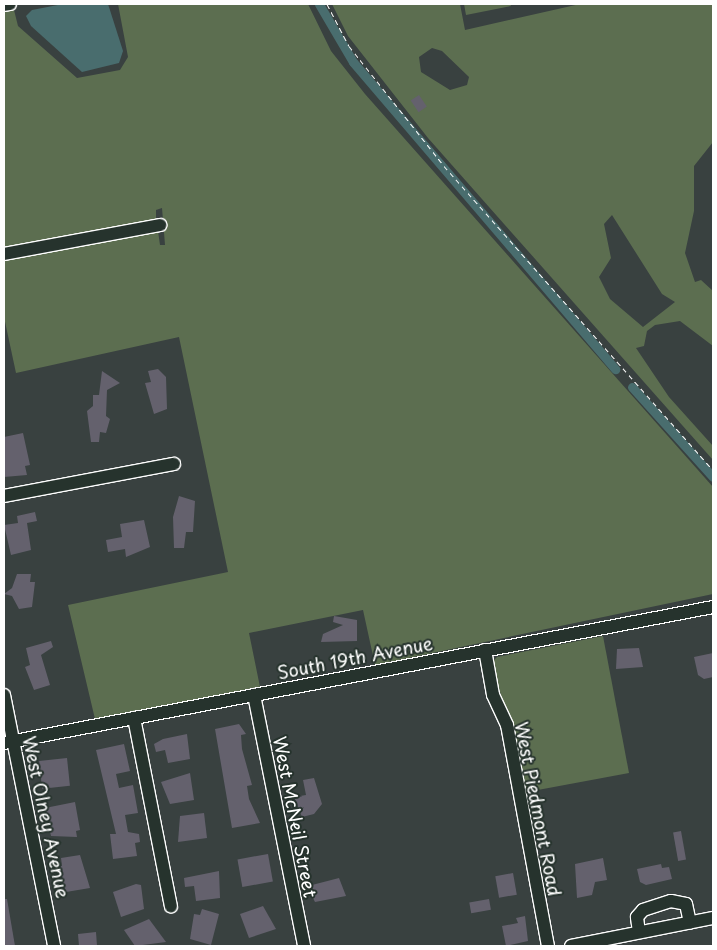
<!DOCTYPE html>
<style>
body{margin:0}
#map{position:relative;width:717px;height:950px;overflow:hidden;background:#394140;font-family:"Playpen Sans",sans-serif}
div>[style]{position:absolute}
.green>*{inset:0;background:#5c6e50}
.water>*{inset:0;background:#496d6e}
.canal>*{height:9px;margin:-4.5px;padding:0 4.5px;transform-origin:4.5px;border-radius:4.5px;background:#496d6e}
.building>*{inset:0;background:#64616d;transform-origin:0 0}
.path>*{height:1px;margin-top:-0.5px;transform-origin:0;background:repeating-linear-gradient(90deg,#fff 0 5px,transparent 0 9px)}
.roads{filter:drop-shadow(1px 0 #fff) drop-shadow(-1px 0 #fff) drop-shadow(0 1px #fff) drop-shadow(0 -1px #fff)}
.minor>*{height:12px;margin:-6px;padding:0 6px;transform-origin:6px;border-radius:6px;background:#26332d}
span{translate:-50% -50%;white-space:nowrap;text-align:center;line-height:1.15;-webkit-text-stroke:4px #26332d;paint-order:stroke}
.street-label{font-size:18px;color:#fff}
.frame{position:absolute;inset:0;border:5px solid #fff;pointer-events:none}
</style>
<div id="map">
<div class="green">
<div style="clip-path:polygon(118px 4px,308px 4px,331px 51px,365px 94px,713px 487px,713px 594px,375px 665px,363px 610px,249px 633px,260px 687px,95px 719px,68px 605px,228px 572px,179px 337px,16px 373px,4px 317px,4px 258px,158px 231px,160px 245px,165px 245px,162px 208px,156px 210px,156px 221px,4px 250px,4px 7px,13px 6px,18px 26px,77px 78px,120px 70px,128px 57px)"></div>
<div style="clip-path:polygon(evenodd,332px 4px,460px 4px,465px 30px,580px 4px,713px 4px,713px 142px,694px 166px,694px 211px,685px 253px,695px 282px,701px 280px,713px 291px,713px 346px,680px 321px,655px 325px,647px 331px,644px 346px,636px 348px,669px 397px,713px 446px,713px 460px,428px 138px,348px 36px,332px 4px,432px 48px,442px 51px,469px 77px,467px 85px,450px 90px,421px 72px,419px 57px,432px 48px,332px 4px,612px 215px,662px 294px,675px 302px,643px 327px,610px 299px,599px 277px,611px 258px,604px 224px,612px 215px)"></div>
<div style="clip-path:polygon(464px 4px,510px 4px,511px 6px,466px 15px)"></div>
<div style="clip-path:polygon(603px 636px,629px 773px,527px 792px,492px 662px,497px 657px)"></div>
</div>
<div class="water">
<div style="clip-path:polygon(63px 4px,108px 4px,123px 51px,119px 63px,82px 72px,31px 26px,26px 16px,32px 10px)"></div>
</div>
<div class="canal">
<div style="left:319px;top:4px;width:67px;rotate:59.6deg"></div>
<div style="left:353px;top:62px;width:404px;rotate:49.5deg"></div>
<div style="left:632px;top:387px;width:121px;rotate:48deg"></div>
</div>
<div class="building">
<div style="left:419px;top:95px;width:14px;height:10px;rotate:56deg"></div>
<div style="clip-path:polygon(158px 369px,166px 377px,167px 409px,154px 414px,145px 383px,151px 382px,148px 371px)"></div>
<div style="clip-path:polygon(102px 371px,120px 383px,107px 390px,106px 416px,110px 419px,106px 433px,100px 432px,99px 442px,91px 442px,87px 411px,93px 406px,93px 395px,99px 395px)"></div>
<div style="clip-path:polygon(23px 433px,30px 465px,25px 466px,27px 475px,4px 477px,4px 437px)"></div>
<div style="clip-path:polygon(179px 496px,195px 501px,193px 532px,186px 532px,184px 548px,174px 548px,173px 517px)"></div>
<div style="clip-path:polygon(35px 512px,37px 521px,27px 523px,31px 550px,11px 555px,4px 525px,18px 523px,17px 516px)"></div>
<div style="clip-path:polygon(144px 520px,150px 547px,126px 557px,125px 549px,108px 552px,106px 540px,122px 537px,120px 524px)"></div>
<div style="clip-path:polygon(17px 574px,31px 574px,30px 582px,35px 582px,32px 607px,19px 609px,12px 596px,4px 594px,12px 588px)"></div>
<div style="clip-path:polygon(334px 616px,357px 620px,357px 641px,321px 642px,323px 634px,343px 625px,333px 622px)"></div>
<div style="clip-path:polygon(51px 641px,53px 647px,41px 655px,50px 685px,34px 690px,25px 667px,30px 665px,26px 648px)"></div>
<div style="clip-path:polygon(639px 648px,643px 667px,616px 669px,617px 649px)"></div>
<div style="clip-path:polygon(713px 653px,713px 677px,704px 679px,698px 675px,694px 657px)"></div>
<div style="clip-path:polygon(239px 724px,246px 734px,241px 735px,242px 749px,252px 785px,247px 786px,249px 799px,260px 823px,232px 828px,215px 729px)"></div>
<div style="clip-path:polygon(187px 734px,190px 759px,168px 763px,165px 750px,156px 752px,154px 744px,163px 739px)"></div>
<div style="clip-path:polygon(124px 744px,130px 771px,116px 774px,119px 788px,133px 785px,138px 813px,125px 815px,128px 832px,139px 834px,140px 842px,135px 843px,137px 856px,113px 859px,110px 834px,116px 834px,96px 750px)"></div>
<div style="left:67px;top:758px;width:28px;height:28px;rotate:84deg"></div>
<div style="clip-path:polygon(190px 773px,194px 800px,170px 804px,161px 782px)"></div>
<div style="clip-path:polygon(314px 778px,322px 804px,314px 814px,302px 817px,294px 797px,306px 795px,303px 780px)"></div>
<div style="clip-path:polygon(75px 802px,80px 830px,76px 831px,77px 837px,51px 836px,45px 808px)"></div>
<div style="clip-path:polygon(204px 813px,207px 838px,178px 842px,180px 816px)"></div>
<div style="left:681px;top:831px;width:29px;height:8px;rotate:80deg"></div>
<div style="left:268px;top:854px;width:28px;height:31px;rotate:80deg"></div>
<div style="clip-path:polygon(80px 855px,90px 888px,66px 892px,57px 867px,62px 866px,61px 858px)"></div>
<div style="clip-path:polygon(603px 858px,607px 880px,595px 882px,592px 895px,577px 898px,575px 864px)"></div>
<div style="clip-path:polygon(661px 864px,662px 868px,669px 867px,672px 879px,646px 885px,640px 882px,637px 869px)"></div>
<div style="clip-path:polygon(219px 871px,220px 898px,196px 901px,194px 886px,185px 887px,184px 878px)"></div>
<div style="left:513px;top:873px;width:22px;height:18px;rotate:80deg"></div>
<div style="clip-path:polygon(339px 878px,346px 896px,315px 902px,309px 890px,312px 885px)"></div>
<div style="clip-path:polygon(136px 884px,141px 885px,144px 909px,121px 917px,113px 892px)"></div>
<div style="clip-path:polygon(4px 899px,7px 899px,15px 946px,4px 946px)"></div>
<div style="left:489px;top:899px;width:11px;height:20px;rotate:80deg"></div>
<div style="clip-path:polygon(263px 906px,276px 929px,249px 938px,240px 914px)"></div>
<div style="clip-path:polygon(202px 909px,219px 914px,211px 945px,190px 939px,194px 914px,200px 915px)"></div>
<div style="clip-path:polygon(525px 916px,528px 941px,506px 946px,502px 926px,518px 923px,516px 918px)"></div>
<div style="clip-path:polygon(149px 919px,166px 942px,135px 946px,124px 930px)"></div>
<div style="clip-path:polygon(96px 932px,97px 946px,79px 946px,78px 934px)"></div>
</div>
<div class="path">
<div style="left:327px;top:4px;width:47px;rotate:62.4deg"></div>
<div style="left:349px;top:46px;width:153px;rotate:51.6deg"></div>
<div style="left:444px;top:166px;width:406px;rotate:48.5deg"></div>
</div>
<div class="roads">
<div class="minor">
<div style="left:4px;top:5px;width:6px;rotate:-9deg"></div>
<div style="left:4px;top:254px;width:159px;rotate:-10.5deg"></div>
<div style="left:4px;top:496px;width:173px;rotate:-10.7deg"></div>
<div style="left:485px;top:650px;width:46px;rotate:79.9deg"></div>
<div style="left:493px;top:695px;width:33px;rotate:65deg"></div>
<div style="left:507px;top:725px;width:225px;rotate:79.5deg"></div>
<div style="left:4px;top:695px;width:256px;rotate:78.7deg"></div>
<div style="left:254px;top:695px;width:256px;rotate:78.7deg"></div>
<div style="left:134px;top:718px;width:192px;rotate:78.9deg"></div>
<div style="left:4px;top:743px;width:722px;rotate:-10.86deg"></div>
<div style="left:639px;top:932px;width:15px;rotate:-98deg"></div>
<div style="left:637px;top:917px;width:9px;rotate:-49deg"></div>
<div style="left:643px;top:910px;width:29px;rotate:-18deg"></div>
<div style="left:671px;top:901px;width:15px;rotate:11deg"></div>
<div style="left:686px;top:904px;width:19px;rotate:78deg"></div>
<div style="left:571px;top:946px;width:145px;rotate:-11.2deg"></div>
</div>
</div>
<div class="street-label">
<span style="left:355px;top:658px;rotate:-11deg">South 19th Avenue</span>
<span style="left:538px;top:809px;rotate:79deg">West Piedmont Road</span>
<span style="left:46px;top:817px;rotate:78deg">West Olney Avenue</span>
<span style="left:295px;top:817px;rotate:79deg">West McNeil Street</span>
</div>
<div class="frame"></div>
</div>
